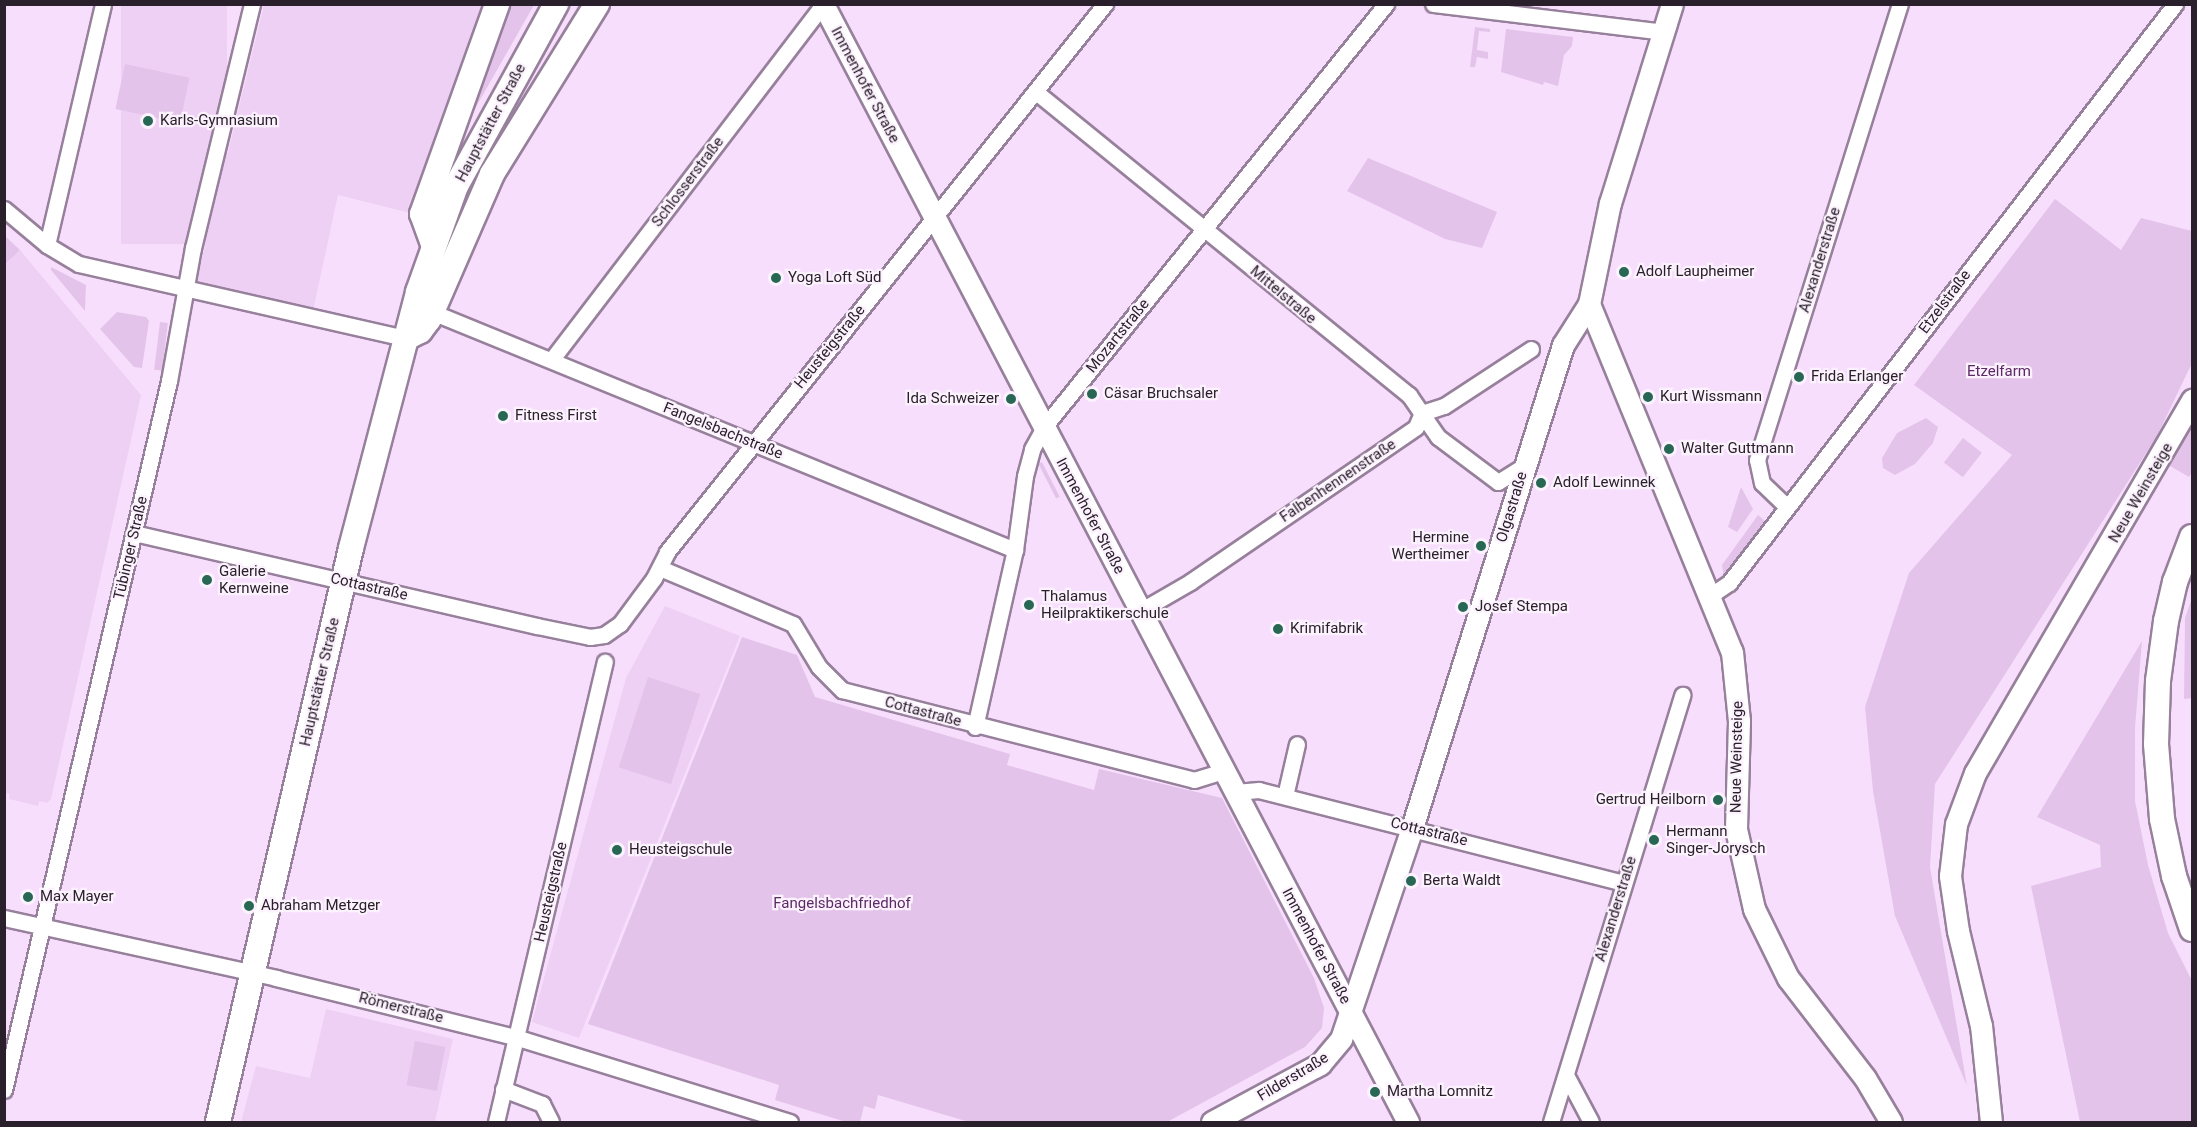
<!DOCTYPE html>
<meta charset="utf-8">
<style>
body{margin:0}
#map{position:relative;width:2197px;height:1127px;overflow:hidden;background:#f8defd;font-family:Roboto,sans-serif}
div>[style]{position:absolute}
.built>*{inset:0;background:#efd0f5;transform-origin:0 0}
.green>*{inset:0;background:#e4c3ea;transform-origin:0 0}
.roads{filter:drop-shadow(2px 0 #97809b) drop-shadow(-2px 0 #97809b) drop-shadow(0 2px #97809b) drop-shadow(0 -2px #97809b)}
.street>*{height:15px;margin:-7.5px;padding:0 7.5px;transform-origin:7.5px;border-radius:7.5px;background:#fff}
.secondary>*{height:21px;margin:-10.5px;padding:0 10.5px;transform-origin:10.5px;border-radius:10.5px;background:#fff}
.primary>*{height:24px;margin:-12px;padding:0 12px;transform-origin:12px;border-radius:12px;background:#fff}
.dots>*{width:16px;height:16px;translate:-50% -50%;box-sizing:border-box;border:3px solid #fcf2fe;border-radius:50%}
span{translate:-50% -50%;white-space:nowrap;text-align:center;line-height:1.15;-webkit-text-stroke:4.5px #fcf2fe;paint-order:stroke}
.street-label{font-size:15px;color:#2a202b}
.poi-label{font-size:15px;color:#2a202b}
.left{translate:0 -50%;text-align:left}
.right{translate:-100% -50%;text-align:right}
.park-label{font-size:15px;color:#5c2a66}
.frame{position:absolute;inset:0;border:6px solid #2a202b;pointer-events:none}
</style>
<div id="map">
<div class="built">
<div style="left:121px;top:5px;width:106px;height:239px"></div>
<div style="clip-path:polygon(264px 5px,493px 5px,418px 215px,338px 195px,313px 311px,196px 283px)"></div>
<div style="clip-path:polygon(20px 250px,141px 395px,51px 799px,47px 803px,39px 801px,38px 806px,9px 799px,10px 794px,5px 793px,4px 264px)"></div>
<div style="clip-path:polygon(665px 606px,740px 636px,579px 1038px,532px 1022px,626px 678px)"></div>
<div style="clip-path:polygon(326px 1009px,453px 1039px,435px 1122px,241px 1122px,256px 1066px,310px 1078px)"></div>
</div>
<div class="green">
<div style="clip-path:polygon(505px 5px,534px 5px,464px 128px)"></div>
<div style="clip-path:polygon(1475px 27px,1490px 29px,1490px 32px,1479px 31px,1477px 50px,1488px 52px,1488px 59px,1477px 57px,1475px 67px,1470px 67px)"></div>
<div style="clip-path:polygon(1506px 29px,1573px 37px,1572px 46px,1564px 55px,1558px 86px,1544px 82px,1543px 85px,1501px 72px)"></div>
<div style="left:125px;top:64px;width:66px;height:46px;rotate:12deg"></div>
<div style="clip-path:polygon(1368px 158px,1497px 212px,1482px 248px,1445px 239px,1347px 191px)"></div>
<div style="clip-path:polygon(2055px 199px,2121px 250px,2141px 218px,2192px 231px,2192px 363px,2157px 436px,1935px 784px,1930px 867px,1967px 1086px,1895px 916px,1873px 791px,1865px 707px,1909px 573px,2012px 455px,1914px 385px)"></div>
<div style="clip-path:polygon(4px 235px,20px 250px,5px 264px,4px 264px)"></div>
<div style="clip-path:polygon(51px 267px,86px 285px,85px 311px,51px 270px)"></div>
<div style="clip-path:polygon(117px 312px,146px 317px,149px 321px,142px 368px,134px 367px,100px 329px)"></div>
<div style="left:160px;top:322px;width:8px;height:48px;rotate:7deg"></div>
<div style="clip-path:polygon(2192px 417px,2192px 472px,2189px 477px,2165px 463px)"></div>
<div style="clip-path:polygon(1926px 418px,1938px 427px,1933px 443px,1915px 464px,1895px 475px,1883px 468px,1882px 458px,1897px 433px)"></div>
<div style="left:1963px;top:438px;width:24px;height:31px;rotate:38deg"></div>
<div style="left:1042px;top:462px;width:39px;height:4px;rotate:63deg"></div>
<div style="clip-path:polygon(1741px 487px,1753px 509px,1737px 532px,1728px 527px)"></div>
<div style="clip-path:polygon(1758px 515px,1766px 522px,1724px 578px,1722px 565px)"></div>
<div style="clip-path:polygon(2192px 598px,2192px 698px,2184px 699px,2185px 618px)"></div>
<div style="clip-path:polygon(742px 637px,797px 655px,815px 697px,1010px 754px,1007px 765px,1094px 790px,1099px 769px,1222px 798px,1314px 978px,1324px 1008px,1322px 1028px,1305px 1047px,1167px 1122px,969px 1122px,878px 1095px,875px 1109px,864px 1106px,860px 1122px,846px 1122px,775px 1100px,779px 1085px,588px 1024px)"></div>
<div style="clip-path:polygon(2142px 641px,2135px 728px,2135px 801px,2148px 865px,2168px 933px,2192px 981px,2192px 1122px,2080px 1122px,2031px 886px,2101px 867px,2100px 845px,2037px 817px)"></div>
<div style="left:648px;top:677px;width:55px;height:95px;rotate:18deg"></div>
<div style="left:415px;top:1041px;width:31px;height:45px;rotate:11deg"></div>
</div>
<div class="roads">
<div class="street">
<div style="left:1433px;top:4px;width:232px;rotate:6.9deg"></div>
<div style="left:1036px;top:92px;width:481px;rotate:39.1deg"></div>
<div style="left:1409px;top:395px;width:51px;rotate:55.4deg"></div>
<div style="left:1438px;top:437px;width:75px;rotate:36.9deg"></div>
<div style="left:1498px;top:482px;width:31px;rotate:-32deg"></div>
<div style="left:4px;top:209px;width:56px;rotate:39.9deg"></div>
<div style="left:47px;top:245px;width:37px;rotate:31deg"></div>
<div style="left:79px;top:264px;width:335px;rotate:12.8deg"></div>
<div style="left:47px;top:245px;width:247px;rotate:-76.9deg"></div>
<div style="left:432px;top:312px;width:630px;rotate:22.21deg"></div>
<div style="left:552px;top:359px;width:446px;rotate:-52.6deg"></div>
<div style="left:1422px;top:413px;width:23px;rotate:-18deg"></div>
<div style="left:1444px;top:406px;width:104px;rotate:-33.2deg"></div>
<div style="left:1786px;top:506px;width:33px;rotate:-136deg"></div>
<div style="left:1762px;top:483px;width:24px;rotate:-102deg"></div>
<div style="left:1757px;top:460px;width:478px;rotate:-72.6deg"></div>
<div style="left:134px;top:533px;width:414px;rotate:13deg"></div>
<div style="left:537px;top:626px;width:54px;rotate:11.7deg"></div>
<div style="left:590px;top:637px;width:14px;rotate:-8deg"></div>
<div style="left:604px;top:635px;width:19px;rotate:-35deg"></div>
<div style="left:620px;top:624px;width:57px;rotate:-53.5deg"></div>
<div style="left:654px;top:578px;width:29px;rotate:-63deg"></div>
<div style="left:667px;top:552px;width:702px;rotate:-51.37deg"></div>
<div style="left:660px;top:568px;width:144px;rotate:22.8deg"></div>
<div style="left:793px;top:624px;width:50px;rotate:58.8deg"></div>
<div style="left:819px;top:667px;width:33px;rotate:45deg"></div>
<div style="left:842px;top:690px;width:363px;rotate:14.3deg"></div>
<div style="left:1194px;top:780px;width:31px;rotate:-17deg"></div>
<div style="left:1711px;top:595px;width:22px;rotate:-34deg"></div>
<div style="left:1729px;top:583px;width:731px;rotate:-52.39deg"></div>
<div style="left:1140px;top:611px;width:58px;rotate:-30.1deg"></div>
<div style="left:1190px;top:582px;width:274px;rotate:-34.4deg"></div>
<div style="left:1416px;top:427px;width:15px;rotate:-67deg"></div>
<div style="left:975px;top:727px;width:181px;rotate:-77.3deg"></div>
<div style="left:1015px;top:550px;width:75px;rotate:-82.3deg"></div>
<div style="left:1025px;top:476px;width:28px;rotate:-75deg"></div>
<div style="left:1032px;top:449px;width:25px;rotate:-61deg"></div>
<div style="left:1044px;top:427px;width:544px;rotate:-51.04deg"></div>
<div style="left:1235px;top:792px;width:24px;rotate:-5deg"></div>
<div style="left:1259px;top:790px;width:376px;rotate:14.3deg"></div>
<div style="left:1285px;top:796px;width:53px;rotate:-77deg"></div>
<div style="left:4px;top:918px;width:279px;rotate:12.4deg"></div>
<div style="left:276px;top:978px;width:246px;rotate:13.9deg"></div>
<div style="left:515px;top:1037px;width:288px;rotate:17.2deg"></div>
<div style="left:1566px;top:1075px;width:53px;rotate:62deg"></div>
<div style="left:503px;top:1089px;width:42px;rotate:21deg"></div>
<div style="left:542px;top:1104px;width:20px;rotate:63deg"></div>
<div style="left:4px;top:1090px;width:728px;rotate:-76.9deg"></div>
<div style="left:169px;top:381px;width:135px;rotate:-79.8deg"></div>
<div style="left:193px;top:248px;width:251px;rotate:-76.4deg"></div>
<div style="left:496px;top:1122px;width:473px;rotate:-76.7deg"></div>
<div style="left:1551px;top:1122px;width:447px;rotate:-72.9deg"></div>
</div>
<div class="secondary">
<div style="left:823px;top:4px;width:1262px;rotate:62.38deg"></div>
<div style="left:1589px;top:304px;width:376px;rotate:67.7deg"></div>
<div style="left:1732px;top:652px;width:69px;rotate:84.2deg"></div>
<div style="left:1739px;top:721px;width:108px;rotate:91.6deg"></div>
<div style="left:1736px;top:829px;width:82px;rotate:77.3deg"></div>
<div style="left:1754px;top:909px;width:77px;rotate:63.8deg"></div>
<div style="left:1788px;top:978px;width:126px;rotate:52.4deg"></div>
<div style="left:1865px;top:1078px;width:51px;rotate:59.4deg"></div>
<div style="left:1212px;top:1122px;width:123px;rotate:-28.2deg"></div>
<div style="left:1320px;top:1064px;width:33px;rotate:-50deg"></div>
<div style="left:1341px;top:1039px;width:223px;rotate:-71.4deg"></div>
<div style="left:1412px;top:828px;width:506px;rotate:-72.64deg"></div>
<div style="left:1563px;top:345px;width:49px;rotate:-57.6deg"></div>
<div style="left:1589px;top:304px;width:103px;rotate:-78.3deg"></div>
<div style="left:1610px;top:203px;width:208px;rotate:-72.7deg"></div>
<div style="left:1991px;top:1122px;width:97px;rotate:-95.9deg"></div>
<div style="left:1981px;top:1026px;width:98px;rotate:-103.6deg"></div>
<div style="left:1958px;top:931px;width:56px;rotate:-98.3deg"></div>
<div style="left:1950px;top:876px;width:52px;rotate:-83.4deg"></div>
<div style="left:1956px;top:824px;width:54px;rotate:-69.6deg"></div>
<div style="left:1975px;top:773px;width:432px;rotate:-59.8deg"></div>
</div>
<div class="primary">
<div style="left:433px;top:244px;width:32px;rotate:-110deg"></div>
<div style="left:422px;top:214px;width:223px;rotate:-70.3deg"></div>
<div style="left:406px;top:338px;width:16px;rotate:-27deg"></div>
<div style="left:420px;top:331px;width:15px;rotate:-53deg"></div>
<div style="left:429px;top:319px;width:158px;rotate:-66.5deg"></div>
<div style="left:492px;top:174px;width:200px;rotate:-58.3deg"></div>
<div style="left:2192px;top:537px;width:48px;rotate:110.7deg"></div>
<div style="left:2175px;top:582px;width:40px;rotate:103deg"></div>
<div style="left:2166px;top:621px;width:61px;rotate:97.6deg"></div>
<div style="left:2158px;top:681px;width:63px;rotate:91.8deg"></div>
<div style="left:2156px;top:744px;width:75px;rotate:85.4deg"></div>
<div style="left:2162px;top:819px;width:58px;rotate:78.1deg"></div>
<div style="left:2174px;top:876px;width:56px;rotate:71.2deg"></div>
<div style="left:218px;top:1122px;width:589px;rotate:-76.95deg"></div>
<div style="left:351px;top:548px;width:265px;rotate:-75.3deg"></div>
<div style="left:418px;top:292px;width:113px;rotate:-70.3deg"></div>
<div style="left:456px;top:186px;width:208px;rotate:-61.2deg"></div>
</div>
</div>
<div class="dots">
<div style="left:148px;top:121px;background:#276754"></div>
<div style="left:1624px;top:272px;background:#276754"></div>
<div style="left:776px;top:278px;background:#276754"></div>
<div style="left:1799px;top:377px;background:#276754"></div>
<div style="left:1092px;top:394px;background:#276754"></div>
<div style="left:1648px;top:397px;background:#276754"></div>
<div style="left:1011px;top:399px;background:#276754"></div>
<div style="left:503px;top:416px;background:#276754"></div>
<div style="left:1669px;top:449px;background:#276754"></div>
<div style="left:1541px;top:483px;background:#276754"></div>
<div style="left:1481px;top:546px;background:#276754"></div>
<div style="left:207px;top:580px;background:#276754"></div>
<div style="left:1029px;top:605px;background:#276754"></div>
<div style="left:1463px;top:607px;background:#276754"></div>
<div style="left:1278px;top:629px;background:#276754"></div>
<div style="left:1718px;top:800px;background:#276754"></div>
<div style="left:1654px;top:840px;background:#276754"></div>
<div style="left:617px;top:850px;background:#276754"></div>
<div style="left:1411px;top:881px;background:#276754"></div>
<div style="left:28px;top:897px;background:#276754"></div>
<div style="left:249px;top:906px;background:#276754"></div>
<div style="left:1375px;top:1092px;background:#276754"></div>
</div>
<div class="street-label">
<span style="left:865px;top:85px;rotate:62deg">Immenhofer Straße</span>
<span style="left:491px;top:123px;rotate:-62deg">Hauptstätter Straße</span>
<span style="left:688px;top:182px;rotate:-53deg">Schlosserstraße</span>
<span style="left:1820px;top:260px;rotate:-73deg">Alexanderstraße</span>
<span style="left:1283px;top:295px;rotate:40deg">Mittelstraße</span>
<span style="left:1945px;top:302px;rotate:-53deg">Etzelstraße</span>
<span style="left:1118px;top:336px;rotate:-51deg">Mozartstraße</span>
<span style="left:830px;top:347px;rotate:-51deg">Heusteigstraße</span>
<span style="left:723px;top:431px;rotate:22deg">Fangelsbachstraße</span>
<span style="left:1338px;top:481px;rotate:-34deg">Falbenhennenstraße</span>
<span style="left:2141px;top:493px;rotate:-60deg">Neue Weinsteige</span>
<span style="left:1512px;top:507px;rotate:-73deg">Olgastraße</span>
<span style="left:1090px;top:516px;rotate:62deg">Immenhofer Straße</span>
<span style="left:131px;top:548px;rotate:-77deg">Tübinger Straße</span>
<span style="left:369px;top:587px;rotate:13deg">Cottastraße</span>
<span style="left:320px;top:682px;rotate:-77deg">Hauptstätter Straße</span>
<span style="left:923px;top:712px;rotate:15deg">Cottastraße</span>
<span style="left:1737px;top:757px;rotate:-89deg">Neue Weinsteige</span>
<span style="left:1429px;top:832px;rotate:14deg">Cottastraße</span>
<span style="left:551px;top:892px;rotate:-77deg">Heusteigstraße</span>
<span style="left:1616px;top:909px;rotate:-73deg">Alexanderstraße</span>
<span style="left:1316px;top:946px;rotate:62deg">Immenhofer Straße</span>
<span style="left:401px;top:1008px;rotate:14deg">Römerstraße</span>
<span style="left:1293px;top:1077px;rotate:-31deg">Filderstraße</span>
</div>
<div class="poi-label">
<span class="left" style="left:160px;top:121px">Karls-Gymnasium</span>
<span class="left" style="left:1636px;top:272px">Adolf Laupheimer</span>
<span class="left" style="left:788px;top:278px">Yoga Loft Süd</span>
<span class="left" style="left:1811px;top:377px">Frida Erlanger</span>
<span class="left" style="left:1104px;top:394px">Cäsar Bruchsaler</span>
<span class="left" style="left:1660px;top:397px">Kurt Wissmann</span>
<span class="right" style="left:999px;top:399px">Ida Schweizer</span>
<span class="left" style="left:515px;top:416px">Fitness First</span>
<span class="left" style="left:1681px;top:449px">Walter Guttmann</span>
<span class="left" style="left:1553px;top:483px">Adolf Lewinnek</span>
<span class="right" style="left:1469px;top:546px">Hermine<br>Wertheimer</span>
<span class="left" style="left:219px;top:580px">Galerie<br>Kernweine</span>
<span class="left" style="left:1041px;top:605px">Thalamus<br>Heilpraktikerschule</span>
<span class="left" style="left:1475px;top:607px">Josef Stempa</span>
<span class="left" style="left:1290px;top:629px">Krimifabrik</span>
<span class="right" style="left:1706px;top:800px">Gertrud Heilborn</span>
<span class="left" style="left:1666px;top:840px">Hermann<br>Singer-Jorysch</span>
<span class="left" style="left:629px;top:850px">Heusteigschule</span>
<span class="left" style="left:1423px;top:881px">Berta Waldt</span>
<span class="left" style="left:40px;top:897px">Max Mayer</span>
<span class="left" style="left:261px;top:906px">Abraham Metzger</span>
<span class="left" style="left:1387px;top:1092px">Martha Lomnitz</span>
</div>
<div class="park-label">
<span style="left:1999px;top:372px">Etzelfarm</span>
<span style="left:842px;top:904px">Fangelsbachfriedhof</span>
</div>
<div class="frame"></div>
</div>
